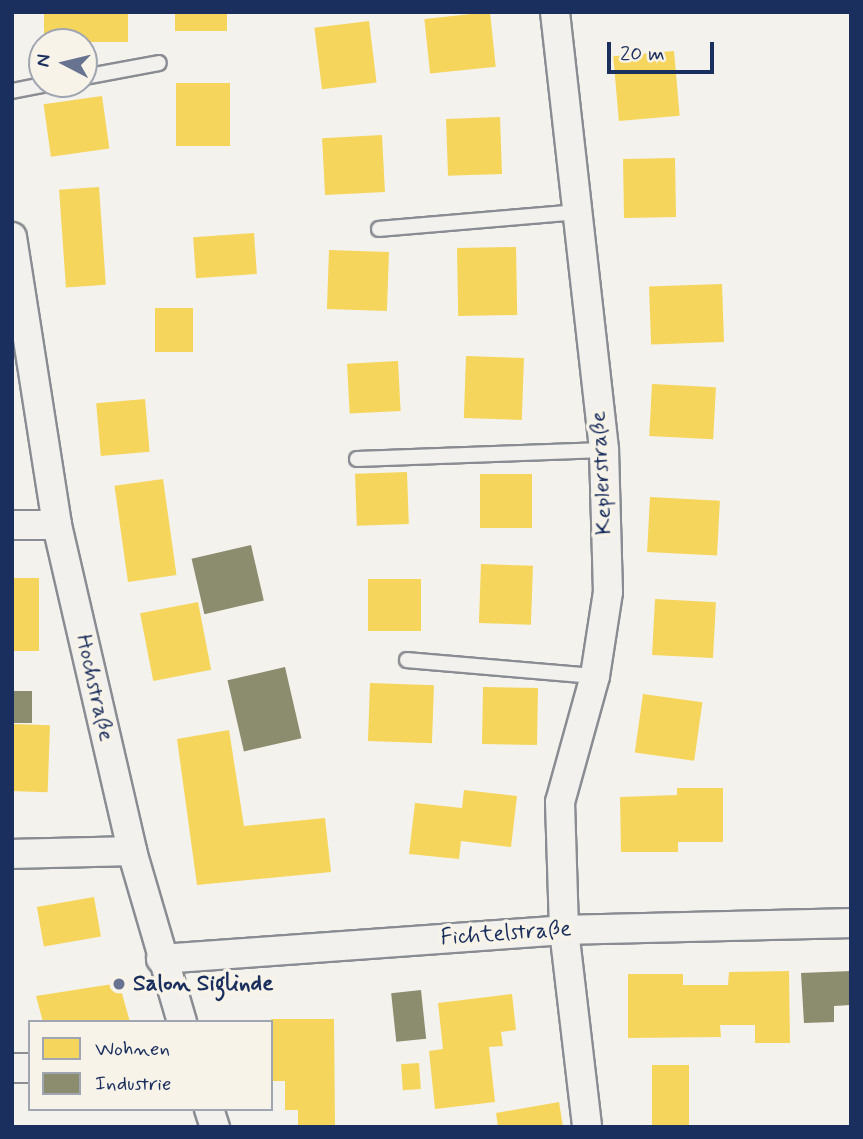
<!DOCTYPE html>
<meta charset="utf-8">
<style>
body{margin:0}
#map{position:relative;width:863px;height:1139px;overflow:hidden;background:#f4f2ec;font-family:Mynerve,sans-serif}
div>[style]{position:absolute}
.homes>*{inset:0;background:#f6d55c;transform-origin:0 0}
.industry>*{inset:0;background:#8c8c6e;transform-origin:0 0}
.roads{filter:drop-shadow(2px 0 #898c92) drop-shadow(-2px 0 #898c92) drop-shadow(0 2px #898c92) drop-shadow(0 -2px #898c92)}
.service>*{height:14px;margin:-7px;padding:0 7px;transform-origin:7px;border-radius:7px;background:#f2f1ed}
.minor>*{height:28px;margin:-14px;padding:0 14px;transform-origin:14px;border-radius:14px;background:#f2f1ed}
.dots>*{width:19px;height:19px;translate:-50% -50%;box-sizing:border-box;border:4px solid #f7f3e8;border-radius:50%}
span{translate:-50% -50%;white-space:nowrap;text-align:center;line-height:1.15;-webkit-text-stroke:7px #f7f3e8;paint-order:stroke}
.street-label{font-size:23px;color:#1b2f5e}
.poi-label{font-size:23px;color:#1b2f5e;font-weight:700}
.left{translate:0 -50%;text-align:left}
.frame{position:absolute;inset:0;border:14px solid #1b2f5e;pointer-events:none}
.legend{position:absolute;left:28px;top:1020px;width:245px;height:91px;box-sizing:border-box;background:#f7f3e8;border:2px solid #9fa5b1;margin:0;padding:9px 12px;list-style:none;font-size:21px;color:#1b2f5e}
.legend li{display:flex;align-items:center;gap:14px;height:35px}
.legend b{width:35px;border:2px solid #9fa5b1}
.north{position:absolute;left:28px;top:28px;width:70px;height:70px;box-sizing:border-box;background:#f7f3e8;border:2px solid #9fa5b1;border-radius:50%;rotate:277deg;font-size:19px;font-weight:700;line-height:28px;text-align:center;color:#1b2f5e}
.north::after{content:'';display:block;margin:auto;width:24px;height:32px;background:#677390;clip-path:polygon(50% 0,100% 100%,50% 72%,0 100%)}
.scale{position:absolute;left:607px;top:42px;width:107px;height:32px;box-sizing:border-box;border:4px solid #1b2f5e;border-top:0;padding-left:9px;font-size:21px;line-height:24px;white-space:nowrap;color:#1b2f5e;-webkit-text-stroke:5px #f7f3e8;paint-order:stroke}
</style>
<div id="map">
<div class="homes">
<div style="left:44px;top:12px;width:84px;height:30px"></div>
<div style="left:175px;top:12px;width:52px;height:19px"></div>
<div style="left:490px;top:12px;width:55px;height:66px;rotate:84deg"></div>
<div style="left:369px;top:21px;width:62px;height:55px;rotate:83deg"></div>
<div style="left:674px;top:51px;width:65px;height:61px;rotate:85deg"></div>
<div style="left:176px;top:83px;width:54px;height:63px"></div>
<div style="left:102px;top:96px;width:53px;height:59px;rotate:82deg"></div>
<div style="left:500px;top:117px;width:57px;height:54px;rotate:88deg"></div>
<div style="left:382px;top:135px;width:57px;height:60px;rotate:87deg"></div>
<div style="left:675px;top:158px;width:59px;height:52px;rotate:89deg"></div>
<div style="left:99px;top:187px;width:98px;height:40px;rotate:86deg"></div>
<div style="left:254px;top:233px;width:41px;height:61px;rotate:86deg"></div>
<div style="left:516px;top:247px;width:68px;height:59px;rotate:89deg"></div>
<div style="left:329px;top:250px;width:60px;height:59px;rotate:2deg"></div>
<div style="left:722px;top:284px;width:58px;height:73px;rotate:88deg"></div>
<div style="left:155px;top:308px;width:38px;height:44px"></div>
<div style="left:466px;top:356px;width:58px;height:62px;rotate:2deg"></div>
<div style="left:398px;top:361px;width:50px;height:51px;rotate:87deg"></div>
<div style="left:652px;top:384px;width:64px;height:52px;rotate:3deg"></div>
<div style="left:145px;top:399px;width:53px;height:49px;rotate:85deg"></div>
<div style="left:407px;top:472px;width:52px;height:52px;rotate:88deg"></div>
<div style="left:480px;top:474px;width:52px;height:54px"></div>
<div style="left:163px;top:479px;width:97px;height:49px;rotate:82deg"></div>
<div style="left:650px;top:497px;width:70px;height:55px;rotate:3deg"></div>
<div style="left:481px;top:564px;width:52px;height:59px;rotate:2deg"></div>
<div style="left:12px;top:578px;width:27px;height:73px"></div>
<div style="left:368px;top:579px;width:53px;height:52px"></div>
<div style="left:655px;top:599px;width:61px;height:56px;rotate:3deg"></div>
<div style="left:198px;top:602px;width:69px;height:59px;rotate:79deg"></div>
<div style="left:370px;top:683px;width:64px;height:58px;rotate:2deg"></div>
<div style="left:483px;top:687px;width:55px;height:57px;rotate:1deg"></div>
<div style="left:643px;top:694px;width:60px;height:59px;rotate:8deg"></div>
<div style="left:12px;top:724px;width:38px;height:67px;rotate:2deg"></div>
<div style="clip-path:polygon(229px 730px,244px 826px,325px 818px,331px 872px,197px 885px,177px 739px)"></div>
<div style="clip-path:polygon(677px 788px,723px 788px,723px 842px,678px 842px,678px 852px,621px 852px,620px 797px,677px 795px)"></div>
<div style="clip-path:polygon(464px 790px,517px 796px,511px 847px,461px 841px,459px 859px,409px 854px,415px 803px,462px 808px)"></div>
<div style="left:94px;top:897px;width:40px;height:58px;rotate:80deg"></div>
<div style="clip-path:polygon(789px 971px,790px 1043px,755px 1043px,755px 1025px,720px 1025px,721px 1037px,628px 1038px,628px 974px,683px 974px,683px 985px,728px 985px,729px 972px)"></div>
<div style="clip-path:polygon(119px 983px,130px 1022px,43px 1022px,36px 996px)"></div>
<div style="clip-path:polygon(512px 994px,516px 1030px,501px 1032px,503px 1046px,489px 1047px,495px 1102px,435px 1109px,429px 1051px,443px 1049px,438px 1003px)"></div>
<div style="clip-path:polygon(271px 1019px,334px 1019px,335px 1125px,298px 1126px,298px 1110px,285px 1110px,285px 1081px,271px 1081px)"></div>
<div style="left:419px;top:1063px;width:26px;height:18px;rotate:86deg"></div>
<div style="left:652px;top:1065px;width:37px;height:62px"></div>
<div style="clip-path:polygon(559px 1102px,563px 1127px,498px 1127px,496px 1113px)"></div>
</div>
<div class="industry">
<div style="left:251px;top:545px;width:57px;height:61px;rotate:77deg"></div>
<div style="left:285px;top:667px;width:73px;height:59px;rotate:77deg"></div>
<div style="left:12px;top:691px;width:20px;height:32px"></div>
<div style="clip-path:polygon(851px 971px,851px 1005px,834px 1006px,834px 1022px,804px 1023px,801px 973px)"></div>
<div style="left:421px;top:990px;width:49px;height:30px;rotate:84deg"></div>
</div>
<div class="roads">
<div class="service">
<div style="left:84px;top:77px;width:76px;rotate:-10.6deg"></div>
<div style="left:12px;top:91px;width:37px;rotate:-11deg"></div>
<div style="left:379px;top:229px;width:199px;rotate:-4.9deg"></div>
<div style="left:357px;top:459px;width:247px;rotate:-2.1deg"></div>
<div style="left:407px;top:660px;width:189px;rotate:4.9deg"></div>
</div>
<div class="minor">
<div style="left:555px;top:12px;width:441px;rotate:83.6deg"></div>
<div style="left:604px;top:450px;width:142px;rotate:88.4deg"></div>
<div style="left:608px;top:592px;width:85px;rotate:98.8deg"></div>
<div style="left:595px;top:676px;width:131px;rotate:105.5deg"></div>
<div style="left:560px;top:802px;width:128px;rotate:88.2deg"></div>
<div style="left:564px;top:930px;width:198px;rotate:83.3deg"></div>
<div style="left:12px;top:237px;width:291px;rotate:81.1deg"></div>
<div style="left:57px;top:525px;width:335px;rotate:77deg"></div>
<div style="left:132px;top:851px;width:178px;rotate:73.7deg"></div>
<div style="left:12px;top:525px;width:45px"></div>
<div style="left:12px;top:854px;width:120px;rotate:-1.4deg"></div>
<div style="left:161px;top:959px;width:404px;rotate:-4.1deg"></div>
<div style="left:564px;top:930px;width:287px;rotate:-1.4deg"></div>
<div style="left:12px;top:1068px;width:18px"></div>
<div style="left:209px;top:1109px;width:19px;rotate:72deg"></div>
</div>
</div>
<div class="dots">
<div style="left:119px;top:984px;background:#677390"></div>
</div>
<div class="street-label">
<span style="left:602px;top:473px;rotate:-93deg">Keplerstraße</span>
<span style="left:94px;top:688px;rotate:77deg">Hochstraße</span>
<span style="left:506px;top:934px;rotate:-4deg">Fichtelstraße</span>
</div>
<div class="poi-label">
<span class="left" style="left:133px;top:984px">Salon Siglinde</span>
</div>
<div class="frame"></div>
<ul class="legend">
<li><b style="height:19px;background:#f6d55c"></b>Wohnen</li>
<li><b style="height:19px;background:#8c8c6e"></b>Industrie</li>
</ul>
<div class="north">N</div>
<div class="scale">20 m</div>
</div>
